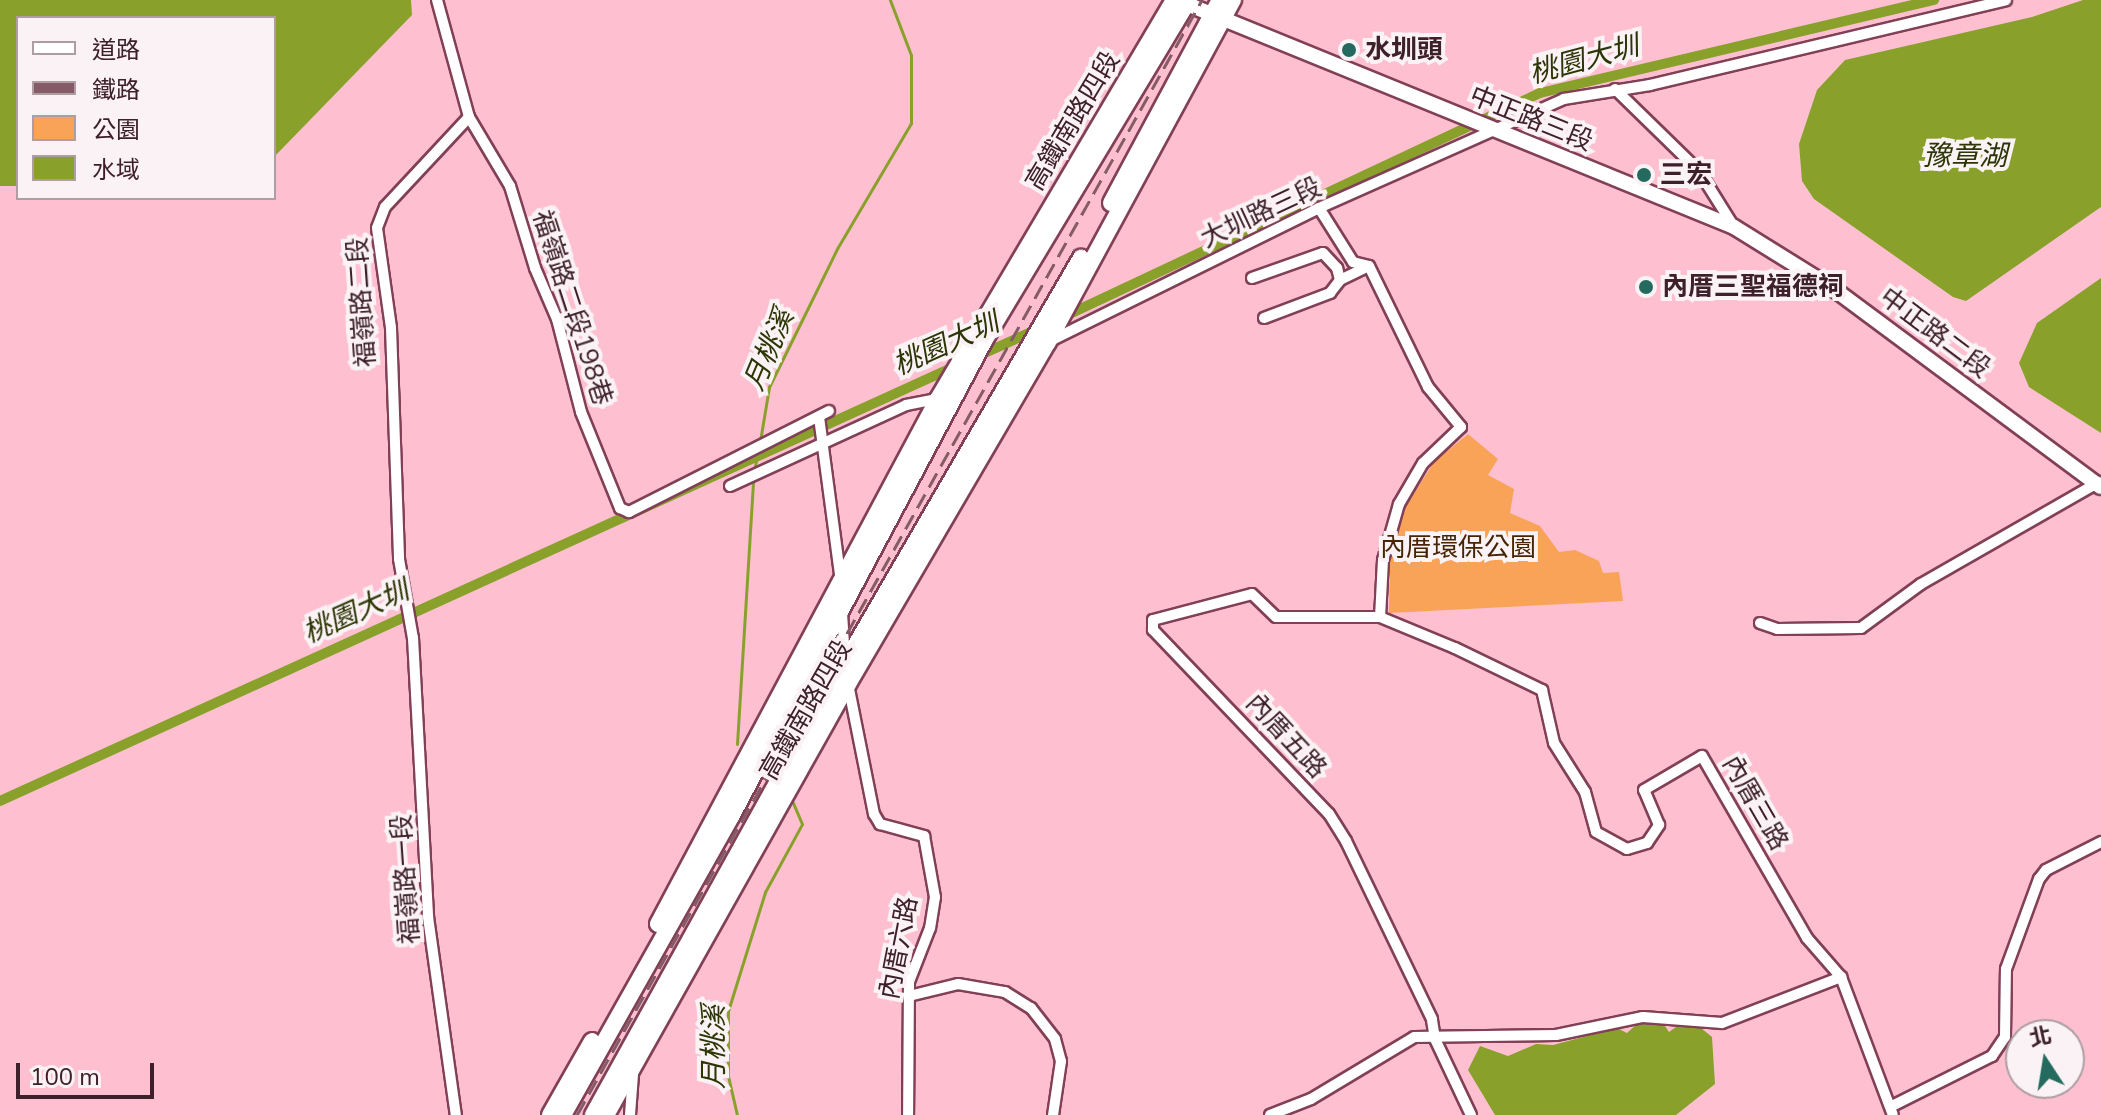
<!DOCTYPE html>
<meta charset="utf-8">
<style>
body{margin:0}
#map{position:relative;width:2101px;height:1115px;overflow:hidden;background:#fec0d1;font-family:"Nunito Sans","Noto Sans TC",sans-serif}
div>[style]{position:absolute}
.green>*{inset:0;background:#f8a358}
.water>*{inset:0;background:#89a02b}
.stream>*{height:3px;margin:-1.5px;padding:0 1.5px;transform-origin:1.5px;border-radius:1.5px;background:#89a02b}
.canal>*{height:10px;margin:-5px;padding:0 5px;transform-origin:5px;border-radius:5px;background:#89a02b}
.roads{filter:drop-shadow(2px 0 #814056) drop-shadow(-2px 0 #814056) drop-shadow(0 2px #814056) drop-shadow(0 -2px #814056)}
.street>*{height:10px;margin:-5px;padding:0 5px;transform-origin:5px;border-radius:5px;background:#fff}
.secondary>*{height:14px;margin:-7px;padding:0 7px;transform-origin:7px;border-radius:7px;background:#fff}
.primary>*{height:16px;margin:-8px;padding:0 8px;transform-origin:8px;border-radius:8px;background:#fff}
.rail>*{height:3px;margin-top:-1.5px;transform-origin:0;background:repeating-linear-gradient(90deg,#845b67 0 16px,transparent 0 24px)}
.dots>*{width:22px;height:22px;translate:-50% -50%;box-sizing:border-box;border:4px solid #faf2f4;border-radius:50%}
span{translate:-50% -50%;white-space:nowrap;text-align:center;line-height:1.15;-webkit-text-stroke:8px #faf2f4;paint-order:stroke}
.poi-label{font-size:26px;color:#3d2029;font-weight:700}
.left{translate:0 -50%;text-align:left}
.street-label{font-size:26px;color:#3d2029}
.park-label{font-size:26px;color:#472502}
.water-label{font-size:28px;color:#2c3505;font-style:italic}
.legend{position:absolute;left:16px;top:16px;width:260px;height:184px;box-sizing:border-box;background:#faf2f4;border:2px solid #ae9ea3;margin:0;padding:10px 14px;list-style:none;font-size:24px;color:#3d2029}
.legend li{display:flex;align-items:center;gap:16px;height:40px}
.legend b{width:40px;border:2px solid #ae9ea3}
.north{position:absolute;left:2005px;top:1019px;width:80px;height:80px;box-sizing:border-box;background:#faf2f4;border:2px solid #ae9ea3;border-radius:50%;rotate:348deg;font-size:22px;font-weight:700;line-height:32px;text-align:center;color:#3d2029}
.north::after{content:'';display:block;margin:auto;width:28px;height:36px;background:#246a5e;clip-path:polygon(50% 0,100% 100%,50% 72%,0 100%)}
.scale{position:absolute;left:16px;top:1063px;width:138px;height:36px;box-sizing:border-box;border:4px solid #3d2029;border-top:0;padding-left:10px;font-size:24px;line-height:28px;white-space:nowrap;color:#3d2029;-webkit-text-stroke:6px #faf2f4;paint-order:stroke}
</style>
<div id="map">
<div class="green">
<div style="clip-path:polygon(1468px 434px,1498px 459px,1488px 475px,1514px 489px,1510px 513px,1540px 526px,1559px 552px,1575px 550px,1599px 561px,1603px 573px,1619px 572px,1623px 601px,1389px 613px,1390px 559px,1406px 506px,1434px 462px)"></div>
</div>
<div class="water">
<div style="clip-path:polygon(0 0,411px 0,412px 15px,274px 157px,274px 18px,18px 18px,18px 186px,0 186px)"></div>
<div style="clip-path:polygon(2083px 0,2101px 0,2101px 207px,1966px 301px,1953px 297px,1814px 199px,1802px 181px,1799px 144px,1817px 90px,1845px 60px,2032px 17px)"></div>
<div style="clip-path:polygon(2101px 278px,2101px 433px,2029px 387px,2019px 363px,2037px 323px)"></div>
<div style="clip-path:polygon(1659px 1017px,1669px 1032px,1679px 1025px,1701px 1028px,1712px 1037px,1715px 1084px,1676px 1115px,1495px 1115px,1468px 1070px,1480px 1046px,1508px 1056px,1536px 1044px,1553px 1045px,1617px 1028px,1627px 1033px,1638px 1023px)"></div>
</div>
<div class="stream">
<div style="left:760px;top:441px;width:55px;rotate:-80.5deg"></div>
<div style="left:769px;top:387px;width:156px;rotate:-63.8deg"></div>
<div style="left:838px;top:247px;width:144px;rotate:-59.5deg"></div>
<div style="left:911px;top:123px;width:68px;rotate:-90deg"></div>
<div style="left:911px;top:55px;width:59px;rotate:-110.9deg"></div>
<div style="left:754px;top:473px;width:24px;rotate:-81deg"></div>
<div style="left:737px;top:744px;width:264px;rotate:-86.5deg"></div>
<div style="left:737px;top:1115px;width:40px;rotate:-103deg"></div>
<div style="left:728px;top:1076px;width:65px;rotate:-90deg"></div>
<div style="left:728px;top:1011px;width:125px;rotate:-72.7deg"></div>
<div style="left:765px;top:892px;width:77px;rotate:-61.4deg"></div>
<div style="left:802px;top:824px;width:23px;rotate:-113deg"></div>
</div>
<div class="canal">
<div style="left:1061px;top:318px;width:529px;rotate:-25.16deg"></div>
<div style="left:1540px;top:93px;width:405px;rotate:-13.3deg"></div>
<div style="left:978px;top:356px;width:68px;rotate:-24.3deg"></div>
<div style="left:0;top:801px;width:1050px;rotate:-24.47deg"></div>
</div>
<div class="roads">
<div class="street">
<div style="left:437px;top:0;width:121px;rotate:74.7deg"></div>
<div style="left:469px;top:117px;width:123px;rotate:133deg"></div>
<div style="left:385px;top:207px;width:22px;rotate:111deg"></div>
<div style="left:377px;top:228px;width:101px;rotate:82deg"></div>
<div style="left:391px;top:328px;width:231px;rotate:88deg"></div>
<div style="left:399px;top:559px;width:80px;rotate:80deg"></div>
<div style="left:413px;top:638px;width:279px;rotate:86.9deg"></div>
<div style="left:428px;top:917px;width:200px;rotate:82deg"></div>
<div style="left:1615px;top:89px;width:117px;rotate:44.3deg"></div>
<div style="left:1699px;top:171px;width:66px;rotate:58deg"></div>
<div style="left:469px;top:117px;width:80px;rotate:59.3deg"></div>
<div style="left:510px;top:186px;width:86px;rotate:73deg"></div>
<div style="left:535px;top:268px;width:56px;rotate:66.7deg"></div>
<div style="left:557px;top:319px;width:96px;rotate:75.5deg"></div>
<div style="left:581px;top:412px;width:104px;rotate:67.9deg"></div>
<div style="left:620px;top:508px;width:10px;rotate:24deg"></div>
<div style="left:629px;top:512px;width:224px;rotate:-26.8deg"></div>
<div style="left:1319px;top:208px;width:64px;rotate:57.8deg"></div>
<div style="left:1353px;top:262px;width:16px;rotate:14deg"></div>
<div style="left:1369px;top:266px;width:135px;rotate:64deg"></div>
<div style="left:1428px;top:387px;width:52px;rotate:50.5deg"></div>
<div style="left:1461px;top:427px;width:52px;rotate:136.5deg"></div>
<div style="left:1423px;top:463px;width:48px;rotate:120.3deg"></div>
<div style="left:1399px;top:504px;width:58px;rotate:105.9deg"></div>
<div style="left:1383px;top:560px;width:57px;rotate:93deg"></div>
<div style="left:1252px;top:278px;width:75px;rotate:-19.4deg"></div>
<div style="left:1323px;top:253px;width:21px;rotate:47deg"></div>
<div style="left:1337px;top:268px;width:12px;rotate:76deg"></div>
<div style="left:1264px;top:318px;width:71px;rotate:-20.7deg"></div>
<div style="left:1330px;top:293px;width:16px;rotate:-52deg"></div>
<div style="left:1340px;top:280px;width:32px;rotate:-26deg"></div>
<div style="left:1048px;top:342px;width:302px;rotate:-26.3deg"></div>
<div style="left:1319px;top:208px;width:268px;rotate:-24deg"></div>
<div style="left:1564px;top:99px;width:87px;rotate:-9.2deg"></div>
<div style="left:1650px;top:85px;width:366px;rotate:-13.4deg"></div>
<div style="left:819px;top:417px;width:165px;rotate:82.4deg"></div>
<div style="left:730px;top:486px;width:194px;rotate:-24.7deg"></div>
<div style="left:906px;top:405px;width:33px;rotate:-11deg"></div>
<div style="left:842px;top:613px;width:48px;rotate:86.4deg"></div>
<div style="left:1760px;top:623px;width:18px;rotate:19deg"></div>
<div style="left:1777px;top:629px;width:84px;rotate:-0.7deg"></div>
<div style="left:1861px;top:628px;width:74px;rotate:-36.3deg"></div>
<div style="left:1921px;top:584px;width:205px;rotate:-29.8deg"></div>
<div style="left:848px;top:684px;width:133px;rotate:78.7deg"></div>
<div style="left:874px;top:814px;width:12px;rotate:59deg"></div>
<div style="left:880px;top:824px;width:46px;rotate:15.3deg"></div>
<div style="left:924px;top:836px;width:62px;rotate:79.8deg"></div>
<div style="left:935px;top:897px;width:31px;rotate:99deg"></div>
<div style="left:930px;top:928px;width:58px;rotate:111.3deg"></div>
<div style="left:909px;top:982px;width:133px;rotate:90.4deg"></div>
<div style="left:909px;top:996px;width:50px;rotate:-13.8deg"></div>
<div style="left:958px;top:984px;width:48px;rotate:9.7deg"></div>
<div style="left:1005px;top:992px;width:31px;rotate:32deg"></div>
<div style="left:1031px;top:1008px;width:39px;rotate:52deg"></div>
<div style="left:1055px;top:1039px;width:23px;rotate:75deg"></div>
<div style="left:1061px;top:1061px;width:55px;rotate:98.4deg"></div>
<div style="left:1892px;top:1106px;width:112px;rotate:-26.6deg"></div>
<div style="left:1992px;top:1056px;width:23px;rotate:-56deg"></div>
<div style="left:2005px;top:1037px;width:68px;rotate:-89.2deg"></div>
<div style="left:2006px;top:969px;width:96px;rotate:-69.9deg"></div>
<div style="left:2039px;top:879px;width:11px;rotate:-52deg"></div>
<div style="left:2046px;top:870px;width:62px;rotate:-27deg"></div>
<div style="left:630px;top:1115px;width:41px;rotate:-85.8deg"></div>
<div style="left:1270px;top:1115px;width:44px;rotate:-21.3deg"></div>
<div style="left:1311px;top:1099px;width:120px;rotate:-31deg"></div>
<div style="left:1414px;top:1037px;width:142px;rotate:-0.8deg"></div>
<div style="left:1556px;top:1035px;width:89px;rotate:-11.7deg"></div>
<div style="left:1643px;top:1017px;width:79px;rotate:4.3deg"></div>
<div style="left:1722px;top:1023px;width:128px;rotate:-21.1deg"></div>
<div style="left:1471px;top:1115px;width:84px;rotate:-115.3deg"></div>
<div style="left:1435px;top:1039px;width:20px;rotate:-99deg"></div>
<div style="left:1432px;top:1019px;width:198px;rotate:-115.8deg"></div>
<div style="left:1346px;top:841px;width:32px;rotate:-122deg"></div>
<div style="left:1329px;top:814px;width:255px;rotate:-133.7deg"></div>
<div style="left:1153px;top:630px;width:10px;rotate:-90deg"></div>
<div style="left:1153px;top:620px;width:102px;rotate:-14.7deg"></div>
<div style="left:1252px;top:594px;width:33px;rotate:44deg"></div>
<div style="left:1276px;top:617px;width:104px"></div>
<div style="left:1380px;top:617px;width:81px;rotate:22.5deg"></div>
<div style="left:1455px;top:648px;width:97px;rotate:25.8deg"></div>
<div style="left:1542px;top:690px;width:54px;rotate:77.2deg"></div>
<div style="left:1554px;top:743px;width:58px;rotate:57.7deg"></div>
<div style="left:1585px;top:792px;width:41px;rotate:74.6deg"></div>
<div style="left:1596px;top:832px;width:35px;rotate:29deg"></div>
<div style="left:1627px;top:849px;width:21px;rotate:-17deg"></div>
<div style="left:1647px;top:843px;width:22px;rotate:-56deg"></div>
<div style="left:1659px;top:825px;width:38px;rotate:-113deg"></div>
<div style="left:1644px;top:790px;width:67px;rotate:-30.4deg"></div>
<div style="left:1702px;top:756px;width:210px;rotate:60deg"></div>
<div style="left:1807px;top:938px;width:52px;rotate:48.9deg"></div>
<div style="left:1841px;top:977px;width:147px;rotate:69.4deg"></div>
</div>
<div class="secondary">
<div style="left:1177px;top:0;width:601px;rotate:22.17deg"></div>
<div style="left:1734px;top:227px;width:118px;rotate:31.8deg"></div>
<div style="left:1834px;top:289px;width:332px;rotate:36.6deg"></div>
</div>
<div class="primary">
<div style="left:1111px;top:203px;width:230px;rotate:-61.8deg"></div>
<div style="left:658px;top:924px;width:595px;rotate:-61.93deg"></div>
<div style="left:938px;top:399px;width:464px;rotate:-59.4deg"></div>
<div style="left:550px;top:1115px;width:85px;rotate:-60.4deg"></div>
<div style="left:563px;top:1115px;width:344px;rotate:-60.6deg"></div>
<div style="left:732px;top:815px;width:537px;rotate:-62deg"></div>
<div style="left:984px;top:341px;width:398px;rotate:-59deg"></div>
<div style="left:593px;top:1115px;width:444px;rotate:-61deg"></div>
<div style="left:808px;top:727px;width:543px;rotate:-59.8deg"></div>
<div style="left:606px;top:1115px;width:494px;rotate:-60.7deg"></div>
<div style="left:848px;top:684px;width:396px;rotate:-59.7deg"></div>
<div style="left:1048px;top:342px;width:389px;rotate:-61.6deg"></div>
</div>
</div>
<div class="rail">
<div style="left:577px;top:1115px;width:1278px;rotate:-60.73deg"></div>
</div>
<div class="dots">
<div style="left:1349px;top:50px;background:#246a5e"></div>
<div style="left:1644px;top:175px;background:#246a5e"></div>
<div style="left:1646px;top:287px;background:#246a5e"></div>
</div>
<div class="poi-label">
<span class="left" style="left:1365px;top:50px">水圳頭</span>
<span class="left" style="left:1660px;top:175px">三宏</span>
<span class="left" style="left:1662px;top:287px">內厝三聖福德祠</span>
</div>
<div class="street-label">
<span style="left:1531px;top:119px;rotate:22deg">中正路三段</span>
<span style="left:1073px;top:121px;rotate:-59deg">高鐵南路四段</span>
<span style="left:1261px;top:213px;rotate:-25deg">大圳路三段</span>
<span style="left:362px;top:302px;rotate:-94deg">福嶺路二段</span>
<span style="left:572px;top:308px;rotate:72deg">福嶺路二段198巷</span>
<span style="left:1935px;top:333px;rotate:37deg">中正路二段</span>
<span style="left:806px;top:710px;rotate:-60deg">高鐵南路四段</span>
<span style="left:1286px;top:736px;rotate:47deg">內厝五路</span>
<span style="left:1755px;top:803px;rotate:60deg">內厝三路</span>
<span style="left:406px;top:879px;rotate:-94deg">福嶺路一段</span>
<span style="left:899px;top:948px;rotate:-79deg">內厝六路</span>
</div>
<div class="park-label">
<span style="left:1458px;top:548px">內厝環保公園</span>
</div>
<div class="water-label">
<span style="left:1584px;top:60px;rotate:-15deg">桃園大圳</span>
<span style="left:1965px;top:156px">豫章湖</span>
<span style="left:946px;top:344px;rotate:-24deg">桃園大圳</span>
<span style="left:769px;top:350px;rotate:-67deg">月桃溪</span>
<span style="left:356px;top:612px;rotate:-24deg">桃園大圳</span>
<span style="left:714px;top:1047px;rotate:-90deg">月桃溪</span>
</div>
<ul class="legend">
<li><b style="height:10px;background:#fff"></b>道路</li>
<li><b style="height:10px;background:#845b67"></b>鐵路</li>
<li><b style="height:22px;background:#f8a358"></b>公園</li>
<li><b style="height:22px;background:#89a02b"></b>水域</li>
</ul>
<div class="north">北</div>
<div class="scale">100 m</div>
</div>
